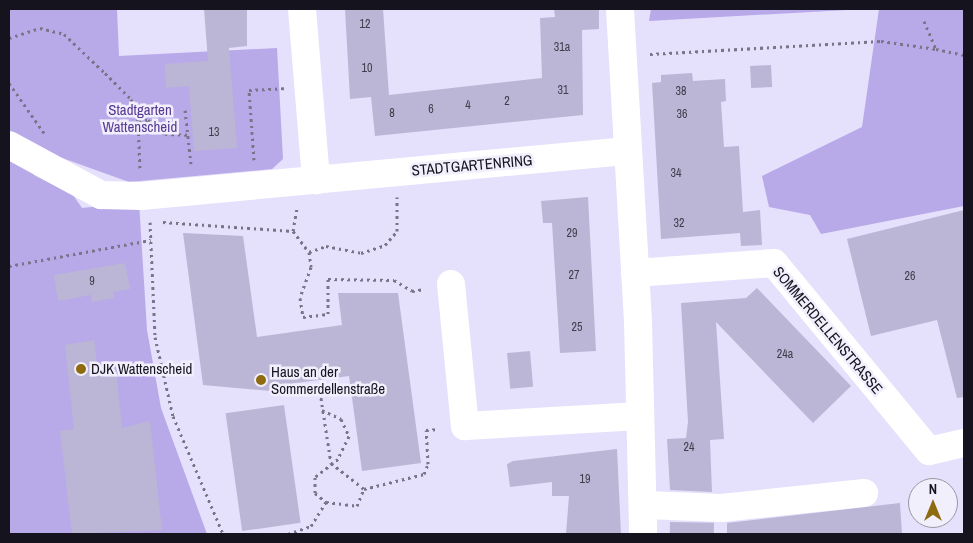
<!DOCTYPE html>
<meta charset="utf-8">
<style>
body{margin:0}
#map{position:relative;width:973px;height:543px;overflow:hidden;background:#e5e0fb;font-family:"Archivo Narrow",sans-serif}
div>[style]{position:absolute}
.green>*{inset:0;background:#b8a9e8}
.building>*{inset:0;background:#bcb6d6;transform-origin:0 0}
.path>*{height:3px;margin-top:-1.5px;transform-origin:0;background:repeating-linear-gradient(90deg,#797588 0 2.5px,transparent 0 6.5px)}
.minor>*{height:28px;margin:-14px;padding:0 14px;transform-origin:14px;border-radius:14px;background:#fff}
.dots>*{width:14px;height:14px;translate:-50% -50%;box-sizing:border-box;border:2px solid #f2effd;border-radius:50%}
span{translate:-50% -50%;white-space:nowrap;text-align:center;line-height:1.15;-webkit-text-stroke:5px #f2effd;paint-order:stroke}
.number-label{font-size:12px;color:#3f3c4c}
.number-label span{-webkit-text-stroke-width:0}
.park-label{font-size:15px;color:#563992}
.street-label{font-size:15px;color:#15131e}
.poi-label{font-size:15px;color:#15131e}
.left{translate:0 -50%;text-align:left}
.frame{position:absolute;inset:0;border:10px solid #15131e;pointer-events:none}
.north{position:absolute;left:908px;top:478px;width:50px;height:50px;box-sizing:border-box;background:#f2effd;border:1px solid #9a97a4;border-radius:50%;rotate:0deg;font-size:14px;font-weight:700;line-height:20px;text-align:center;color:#15131e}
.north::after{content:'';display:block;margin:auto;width:18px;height:22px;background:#8e6b0f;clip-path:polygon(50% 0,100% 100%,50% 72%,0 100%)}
</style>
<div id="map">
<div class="green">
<div style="clip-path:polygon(9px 9px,117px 9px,119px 56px,277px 48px,283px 159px,272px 169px,129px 182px,26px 145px,34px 175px,73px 195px,82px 208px,139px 202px,147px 330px,161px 408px,207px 534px,9px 534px)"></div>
<div style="clip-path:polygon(651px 9px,865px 9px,649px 21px)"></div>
<div style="clip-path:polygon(879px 9px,964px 9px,964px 206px,821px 234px,810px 215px,769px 207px,762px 176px,862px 127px)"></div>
</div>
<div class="building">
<div style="clip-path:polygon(204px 9px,247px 9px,247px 46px,229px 48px,237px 148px,194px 151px,189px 86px,166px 88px,165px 64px,208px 61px)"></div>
<div style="clip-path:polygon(345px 9px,383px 9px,389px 95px,542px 78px,540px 18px,555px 17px,554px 9px,599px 9px,599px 29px,582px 30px,583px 115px,375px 136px,371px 97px,350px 99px)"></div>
<div style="left:771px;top:65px;width:22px;height:21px;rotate:87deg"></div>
<div style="clip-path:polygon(692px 73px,693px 81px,725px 79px,726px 101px,721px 102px,724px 147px,739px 146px,743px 212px,760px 210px,762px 245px,741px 246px,740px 233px,661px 239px,652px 83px,661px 82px,661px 75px)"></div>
<div style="clip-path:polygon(588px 197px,596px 351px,560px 353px,552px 223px,543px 223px,541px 201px)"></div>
<div style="clip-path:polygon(964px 210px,964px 397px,957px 398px,937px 320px,871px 336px,847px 239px)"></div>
<div style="clip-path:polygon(183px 233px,243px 236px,257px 337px,342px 325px,338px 293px,398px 293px,421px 463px,362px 471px,349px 376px,281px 385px,282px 392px,203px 385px)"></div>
<div style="clip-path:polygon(125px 263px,130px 289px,113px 292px,114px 298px,92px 302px,91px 295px,58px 301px,54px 275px)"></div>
<div style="clip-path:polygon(757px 288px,851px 386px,813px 423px,716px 322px,724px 439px,710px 440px,712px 492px,670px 490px,667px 439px,686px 438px,688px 422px,681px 303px,746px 298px)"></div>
<div style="clip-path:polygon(94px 340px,97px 364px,115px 361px,122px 428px,150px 421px,162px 530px,72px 534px,60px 431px,74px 429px,65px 345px)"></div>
<div style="left:530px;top:351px;width:36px;height:23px;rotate:85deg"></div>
<div style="left:284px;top:405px;width:119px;height:59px;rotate:82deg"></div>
<div style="clip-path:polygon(617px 449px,621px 534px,566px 534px,569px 496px,552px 496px,552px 482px,510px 487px,507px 464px,513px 461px)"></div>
<div style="clip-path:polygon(900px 503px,902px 534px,727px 534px,727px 523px)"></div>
<div style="left:670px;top:522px;width:44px;height:12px;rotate:1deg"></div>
</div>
<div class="path">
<div style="left:924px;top:21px;width:30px;rotate:67deg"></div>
<div style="left:936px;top:49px;width:29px;rotate:12deg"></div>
<div style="left:9px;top:38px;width:33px;rotate:-18deg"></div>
<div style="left:40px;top:28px;width:25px;rotate:14deg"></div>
<div style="left:64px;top:34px;width:57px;rotate:43.6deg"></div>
<div style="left:105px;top:73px;width:37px;rotate:45deg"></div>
<div style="left:131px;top:99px;width:22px;rotate:72deg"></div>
<div style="left:138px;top:120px;width:50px;rotate:87.7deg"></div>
<div style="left:650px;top:54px;width:231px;rotate:-3.2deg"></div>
<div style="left:881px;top:41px;width:56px;rotate:8.3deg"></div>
<div style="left:9px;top:83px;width:61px;rotate:55deg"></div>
<div style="left:185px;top:110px;width:54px;rotate:83.7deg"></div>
<div style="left:138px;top:120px;width:10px"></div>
<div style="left:148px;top:120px;width:22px;rotate:39deg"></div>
<div style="left:165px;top:134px;width:23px;rotate:2deg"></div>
<div style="left:254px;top:160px;width:70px;rotate:-94.1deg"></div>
<div style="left:249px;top:90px;width:35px;rotate:-3deg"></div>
<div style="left:150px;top:222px;width:115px;rotate:87.5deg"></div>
<div style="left:155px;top:337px;width:81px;rotate:77.2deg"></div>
<div style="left:173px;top:416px;width:128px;rotate:67deg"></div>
<div style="left:163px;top:222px;width:130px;rotate:4deg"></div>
<div style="left:293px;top:231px;width:26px;rotate:53deg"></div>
<div style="left:309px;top:252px;width:15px;rotate:82deg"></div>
<div style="left:311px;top:267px;width:33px;rotate:110deg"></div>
<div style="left:300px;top:298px;width:19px;rotate:81deg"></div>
<div style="left:303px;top:317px;width:25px;rotate:-7deg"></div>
<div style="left:328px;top:314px;width:35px;rotate:-90deg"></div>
<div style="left:328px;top:279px;width:66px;rotate:0.9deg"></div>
<div style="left:394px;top:280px;width:21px;rotate:31deg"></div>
<div style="left:412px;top:291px;width:13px;rotate:-9deg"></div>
<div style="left:293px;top:231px;width:23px;rotate:-80deg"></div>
<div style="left:309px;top:252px;width:18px;rotate:-19deg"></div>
<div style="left:326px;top:246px;width:36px;rotate:11deg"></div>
<div style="left:361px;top:253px;width:25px;rotate:-18deg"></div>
<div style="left:385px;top:245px;width:18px;rotate:-49deg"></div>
<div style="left:397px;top:231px;width:34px;rotate:-90deg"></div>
<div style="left:9px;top:266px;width:144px;rotate:-10.4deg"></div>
<div style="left:319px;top:385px;width:79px;rotate:81.3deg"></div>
<div style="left:331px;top:463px;width:42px;rotate:38.2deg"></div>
<div style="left:322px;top:410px;width:21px;rotate:25deg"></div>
<div style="left:341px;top:419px;width:19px;rotate:65deg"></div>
<div style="left:349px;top:436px;width:25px;rotate:116deg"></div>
<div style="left:338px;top:459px;width:29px;rotate:142deg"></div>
<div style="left:315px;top:477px;width:16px;rotate:90deg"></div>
<div style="left:315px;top:493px;width:14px;rotate:39deg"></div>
<div style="left:288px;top:534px;width:24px;rotate:-19deg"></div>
<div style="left:311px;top:526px;width:28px;rotate:-58deg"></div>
<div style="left:326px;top:502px;width:31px;rotate:7deg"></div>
<div style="left:357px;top:506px;width:18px;rotate:-68deg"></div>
<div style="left:364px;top:489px;width:62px;rotate:-14deg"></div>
<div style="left:424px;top:474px;width:11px;rotate:-68deg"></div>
<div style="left:428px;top:464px;width:34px;rotate:-93deg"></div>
<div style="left:426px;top:430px;width:13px;rotate:-4deg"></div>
</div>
<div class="minor">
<div style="left:302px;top:9px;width:172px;rotate:85.3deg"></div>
<div style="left:620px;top:9px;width:314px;rotate:86.7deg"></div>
<div style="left:638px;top:322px;width:212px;rotate:88.6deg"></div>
<div style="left:9px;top:145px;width:105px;rotate:28.5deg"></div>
<div style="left:101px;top:195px;width:40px;rotate:1.4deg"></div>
<div style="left:141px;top:196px;width:489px;rotate:-5.3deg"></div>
<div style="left:635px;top:273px;width:139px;rotate:-4.1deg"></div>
<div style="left:774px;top:263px;width:244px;rotate:50.5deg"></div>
<div style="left:929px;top:451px;width:36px;rotate:-13deg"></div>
<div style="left:451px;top:284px;width:143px;rotate:84.4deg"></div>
<div style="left:465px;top:426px;width:175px;rotate:-3.3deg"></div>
<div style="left:646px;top:505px;width:75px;rotate:2.3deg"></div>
<div style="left:721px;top:508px;width:144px;rotate:-6deg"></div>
</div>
<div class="dots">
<div style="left:81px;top:369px;background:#8e6b0f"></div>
<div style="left:261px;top:380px;background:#8e6b0f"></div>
</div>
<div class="number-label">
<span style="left:365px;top:25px">12</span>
<span style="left:562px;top:48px">31a</span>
<span style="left:367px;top:69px">10</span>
<span style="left:563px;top:91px">31</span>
<span style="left:681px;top:92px">38</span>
<span style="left:507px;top:102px">2</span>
<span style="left:468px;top:106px">4</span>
<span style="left:431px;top:110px">6</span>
<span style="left:392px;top:114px">8</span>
<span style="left:682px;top:115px">36</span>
<span style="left:214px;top:133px">13</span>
<span style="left:676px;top:174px">34</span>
<span style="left:679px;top:224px">32</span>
<span style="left:572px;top:234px">29</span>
<span style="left:574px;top:276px">27</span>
<span style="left:910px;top:277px">26</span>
<span style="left:92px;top:282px">9</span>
<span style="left:577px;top:328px">25</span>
<span style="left:785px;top:355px">24a</span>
<span style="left:689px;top:448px">24</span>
<span style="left:585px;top:480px">19</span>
</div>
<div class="park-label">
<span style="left:140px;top:118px">Stadtgarten<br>Wattenscheid</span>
</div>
<div class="street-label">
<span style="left:472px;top:165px;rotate:-5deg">STADTGARTENRING</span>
<span style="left:828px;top:330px;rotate:50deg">SOMMERDELLENSTRASSE</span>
</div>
<div class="poi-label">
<span class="left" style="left:91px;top:369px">DJK Wattenscheid</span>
<span class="left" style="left:271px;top:380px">Haus an der<br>Sommerdellenstraße</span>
</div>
<div class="frame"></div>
<div class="north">N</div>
</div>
